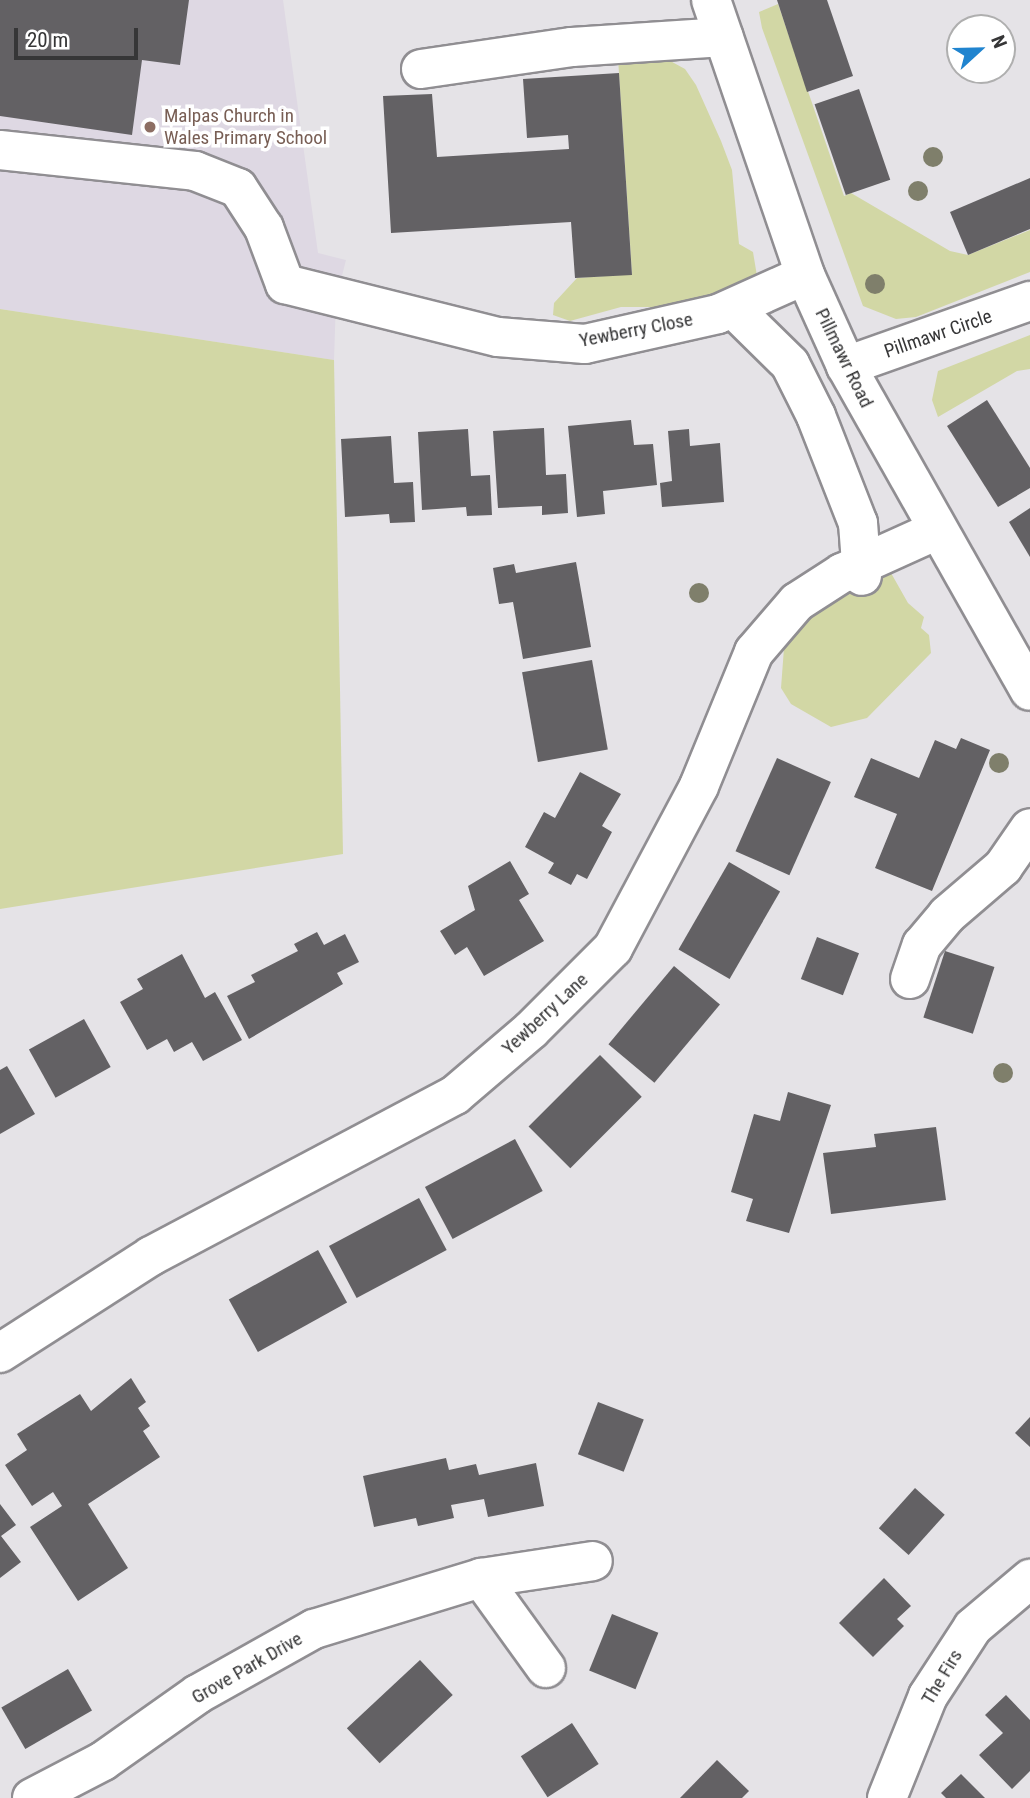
<!DOCTYPE html>
<style>
body{margin:0}
#map{position:relative;width:1030px;height:1798px;overflow:hidden;background:#e5e3e7;font-family:"Roboto Condensed",sans-serif}
div>[style]{position:absolute}
.built>*{inset:0;background:#ded8e3}
.green>*{inset:0;background:#d2d7a5}
.building>*{inset:0;background:#636164;transform-origin:0 0}
.roads{filter:drop-shadow(2px 0 #908e92) drop-shadow(-2px 0 #908e92) drop-shadow(0 2px #908e92) drop-shadow(0 -2px #908e92)}
.minor>*{height:38px;margin:-19px;padding:0 19px;transform-origin:19px;border-radius:19px;background:#fff}
.trees>*{width:20px;height:20px;margin:-10px;border-radius:50%;background:#7f7f6b}
.dots>*{width:19px;height:19px;translate:-50% -50%;box-sizing:border-box;border:4px solid #fff;border-radius:50%}
span{translate:-50% -50%;white-space:nowrap;text-align:center;line-height:1.15;-webkit-text-stroke:7px #fff;paint-order:stroke}
.education-label{font-size:19px;color:#785e54}
.left{translate:0 -50%;text-align:left}
.street-label{font-size:19px;color:#363637}
.north{position:absolute;left:946px;top:14px;width:70px;height:70px;box-sizing:border-box;background:#fff;border:2px solid #afafaf;border-radius:50%;rotate:68deg;font-size:19px;font-weight:700;line-height:28px;text-align:center;color:#363637}
.north::after{content:'';display:block;margin:auto;width:24px;height:32px;background:#2084cf;clip-path:polygon(50% 0,100% 100%,50% 72%,0 100%)}
.scale{position:absolute;left:14px;top:28px;width:124px;height:32px;box-sizing:border-box;border:4px solid #363637;border-top:0;padding-left:9px;font-size:21px;line-height:24px;white-space:nowrap;color:#363637;-webkit-text-stroke:5px #fff;paint-order:stroke}
</style>
<div id="map">
<div class="built">
<div style="clip-path:polygon(0 0,283px 0,318px 253px,346px 260px,336px 300px,334px 360px,0 309px)"></div>
</div>
<div class="green">
<div style="clip-path:polygon(778px 4px,844px 196px,851px 193px,950px 251px,968px 255px,1030px 230px,1030px 272px,916px 317px,896px 319px,863px 306px,762px 28px,759px 12px)"></div>
<div style="clip-path:polygon(663px 57px,685px 69px,696px 85px,721px 141px,732px 170px,739px 244px,753px 252px,757px 276px,696px 307px,621px 307px,570px 321px,553px 315px,554px 303px,577px 278px,632px 274px,618px 58px)"></div>
<div style="clip-path:polygon(0 309px,334px 360px,343px 854px,0 909px)"></div>
<div style="clip-path:polygon(1030px 335px,1030px 369px,1017px 371px,938px 417px,932px 400px,938px 371px)"></div>
<div style="clip-path:polygon(891px 573px,908px 603px,924px 617px,921px 628px,929px 635px,931px 653px,867px 718px,831px 727px,791px 704px,781px 688px,784px 648px,811px 612px)"></div>
</div>
<div class="building">
<div style="clip-path:polygon(0 0,189px 0,180px 65px,142px 60px,132px 135px,0 116px)"></div>
<div style="clip-path:polygon(777px 0,827px 0,853px 76px,807px 92px)"></div>
<div style="clip-path:polygon(619px 73px,632px 275px,575px 278px,571px 222px,391px 233px,383px 96px,432px 94px,437px 157px,569px 149px,568px 135px,527px 138px,523px 79px)"></div>
<div style="left:859px;top:89px;width:96px;height:47px;rotate:71deg"></div>
<div style="clip-path:polygon(1030px 178px,1030px 229px,968px 255px,950px 212px)"></div>
<div style="clip-path:polygon(987px 400px,1030px 468px,1030px 488px,998px 507px,947px 426px)"></div>
<div style="clip-path:polygon(631px 420px,634px 445px,653px 444px,657px 485px,603px 491px,605px 514px,577px 517px,568px 426px)"></div>
<div style="clip-path:polygon(544px 428px,546px 475px,566px 474px,568px 513px,542px 515px,542px 506px,498px 508px,493px 431px)"></div>
<div style="clip-path:polygon(468px 429px,471px 476px,490px 475px,492px 515px,467px 516px,466px 507px,422px 510px,418px 432px)"></div>
<div style="clip-path:polygon(689px 429px,690px 446px,720px 443px,724px 502px,662px 507px,660px 483px,672px 481px,668px 431px)"></div>
<div style="clip-path:polygon(391px 436px,394px 483px,413px 482px,415px 522px,390px 523px,389px 514px,345px 517px,341px 439px)"></div>
<div style="clip-path:polygon(1030px 508px,1030px 557px,1009px 522px)"></div>
<div style="clip-path:polygon(576px 562px,591px 647px,523px 659px,513px 602px,499px 604px,493px 568px,514px 564px,516px 573px)"></div>
<div style="left:592px;top:660px;width:91px;height:71px;rotate:80deg"></div>
<div style="clip-path:polygon(961px 738px,990px 750px,932px 891px,875px 868px,897px 814px,854px 797px,871px 758px,919px 778px,935px 740px,956px 749px)"></div>
<div style="left:777px;top:758px;width:59px;height:102px;rotate:24deg"></div>
<div style="clip-path:polygon(580px 772px,621px 794px,602px 826px,612px 832px,587px 879px,577px 874px,571px 885px,548px 873px,554px 863px,525px 847px,544px 812px,555px 818px)"></div>
<div style="clip-path:polygon(510px 861px,529px 894px,519px 900px,544px 941px,484px 976px,467px 947px,455px 955px,440px 931px,475px 910px,468px 886px)"></div>
<div style="left:729px;top:862px;width:59px;height:101px;rotate:30deg"></div>
<div style="clip-path:polygon(317px 932px,324px 945px,345px 934px,359px 962px,337px 973px,343px 984px,249px 1039px,227px 996px,255px 982px,251px 975px,298px 951px,294px 944px)"></div>
<div style="left:817px;top:937px;width:45px;height:45px;rotate:21deg"></div>
<div style="left:945px;top:951px;width:52px;height:70px;rotate:18deg"></div>
<div style="clip-path:polygon(182px 954px,205px 998px,215px 992px,242px 1040px,203px 1061px,192px 1042px,174px 1052px,167px 1039px,147px 1050px,120px 1002px,143px 989px,137px 979px)"></div>
<div style="left:674px;top:966px;width:60px;height:102px;rotate:40deg"></div>
<div style="left:84px;top:1019px;width:55px;height:63px;rotate:61deg"></div>
<div style="left:600px;top:1055px;width:59px;height:101px;rotate:45deg"></div>
<div style="clip-path:polygon(7px 1066px,35px 1114px,0 1134px,0 1070px)"></div>
<div style="clip-path:polygon(788px 1092px,831px 1105px,789px 1233px,746px 1221px,753px 1199px,731px 1192px,754px 1114px,780px 1121px)"></div>
<div style="clip-path:polygon(936px 1127px,946px 1200px,831px 1214px,823px 1153px,876px 1147px,874px 1134px)"></div>
<div style="left:515px;top:1139px;width:59px;height:102px;rotate:62deg"></div>
<div style="left:419px;top:1198px;width:59px;height:102px;rotate:62deg"></div>
<div style="left:318px;top:1250px;width:60px;height:102px;rotate:61deg"></div>
<div style="clip-path:polygon(131px 1378px,146px 1402px,138px 1408px,150px 1426px,143px 1431px,160px 1457px,88px 1504px,128px 1568px,78px 1601px,30px 1527px,62px 1506px,53px 1492px,32px 1506px,5px 1465px,27px 1450px,17px 1434px,80px 1394px,91px 1411px)"></div>
<div style="left:598px;top:1402px;width:49px;height:56px;rotate:21deg"></div>
<div style="clip-path:polygon(1030px 1417px,1030px 1447px,1015px 1433px)"></div>
<div style="clip-path:polygon(446px 1458px,449px 1470px,476px 1464px,479px 1475px,536px 1463px,544px 1506px,488px 1517px,484px 1499px,451px 1505px,454px 1518px,418px 1526px,416px 1518px,374px 1527px,363px 1476px)"></div>
<div style="left:915px;top:1488px;width:40px;height:54px;rotate:42deg"></div>
<div style="clip-path:polygon(0 1504px,16px 1525px,1px 1536px,21px 1562px,0 1578px)"></div>
<div style="clip-path:polygon(884px 1578px,911px 1606px,897px 1619px,904px 1626px,873px 1657px,839px 1623px)"></div>
<div style="left:612px;top:1614px;width:50px;height:61px;rotate:22deg"></div>
<div style="left:420px;top:1660px;width:48px;height:100px;rotate:47deg"></div>
<div style="left:68px;top:1669px;width:48px;height:77px;rotate:60deg"></div>
<div style="clip-path:polygon(1006px 1695px,1030px 1720px,1030px 1771px,1012px 1789px,979px 1755px,1003px 1733px,985px 1715px)"></div>
<div style="left:572px;top:1723px;width:49px;height:61px;rotate:57deg"></div>
<div style="clip-path:polygon(717px 1760px,749px 1791px,742px 1798px,680px 1798px)"></div>
<div style="clip-path:polygon(961px 1774px,985px 1798px,946px 1798px,941px 1793px)"></div>
</div>
<div class="roads">
<div class="minor">
<div style="left:711px;top:0;width:291px;rotate:71.1deg"></div>
<div style="left:805px;top:275px;width:100px;rotate:65.7deg"></div>
<div style="left:846px;top:366px;width:373px;rotate:60.5deg"></div>
<div style="left:421px;top:69px;width:153px;rotate:-8.3deg"></div>
<div style="left:572px;top:47px;width:152px;rotate:-3.8deg"></div>
<div style="left:0;top:150px;width:196px;rotate:6.1deg"></div>
<div style="left:195px;top:171px;width:46px;rotate:21.6deg"></div>
<div style="left:238px;top:188px;width:48px;rotate:57deg"></div>
<div style="left:264px;top:228px;width:60px;rotate:69.4deg"></div>
<div style="left:285px;top:284px;width:219px;rotate:14deg"></div>
<div style="left:498px;top:337px;width:87px;rotate:4.6deg"></div>
<div style="left:585px;top:344px;width:136px;rotate:-12.7deg"></div>
<div style="left:718px;top:314px;width:95px;rotate:-24.1deg"></div>
<div style="left:733px;top:308px;width:80px;rotate:44.5deg"></div>
<div style="left:790px;top:364px;width:58px;rotate:63.4deg"></div>
<div style="left:816px;top:416px;width:115px;rotate:68.6deg"></div>
<div style="left:858px;top:523px;width:53px;rotate:85.7deg"></div>
<div style="left:846px;top:366px;width:195px;rotate:-19.5deg"></div>
<div style="left:910px;top:979px;width:36px;rotate:-71deg"></div>
<div style="left:922px;top:945px;width:39px;rotate:-50deg"></div>
<div style="left:947px;top:915px;width:74px;rotate:-40.6deg"></div>
<div style="left:1003px;top:867px;width:47px;rotate:-55.3deg"></div>
<div style="left:0;top:1353px;width:179px;rotate:-32.7deg"></div>
<div style="left:151px;top:1256px;width:344px;rotate:-27.9deg"></div>
<div style="left:455px;top:1095px;width:100px;rotate:-40.5deg"></div>
<div style="left:531px;top:1030px;width:116px;rotate:-45deg"></div>
<div style="left:613px;top:948px;width:183px;rotate:-62deg"></div>
<div style="left:699px;top:786px;width:145px;rotate:-67.7deg"></div>
<div style="left:754px;top:652px;width:66px;rotate:-49.3deg"></div>
<div style="left:797px;top:602px;width:54px;rotate:-32.8deg"></div>
<div style="left:842px;top:573px;width:102px;rotate:-24.3deg"></div>
<div style="left:481px;top:1578px;width:111px;rotate:54.2deg"></div>
<div style="left:32px;top:1798px;width:80px;rotate:-27.5deg"></div>
<div style="left:103px;top:1761px;width:116px;rotate:-35.2deg"></div>
<div style="left:198px;top:1694px;width:133px;rotate:-29.3deg"></div>
<div style="left:314px;top:1629px;width:175px;rotate:-17deg"></div>
<div style="left:481px;top:1578px;width:113px;rotate:-8.6deg"></div>
<div style="left:887px;top:1798px;width:110px;rotate:-68.1deg"></div>
<div style="left:928px;top:1696px;width:82px;rotate:-56.9deg"></div>
<div style="left:973px;top:1627px;width:75px;rotate:-40.1deg"></div>
</div>
</div>
<div class="trees">
<div style="left:933px;top:157px"></div>
<div style="left:918px;top:191px"></div>
<div style="left:875px;top:284px"></div>
<div style="left:699px;top:593px"></div>
<div style="left:999px;top:763px"></div>
<div style="left:1003px;top:1073px"></div>
</div>
<div class="dots">
<div style="left:150px;top:127px;background:#8d6e63"></div>
</div>
<div class="education-label">
<span class="left" style="left:164px;top:127px">Malpas Church in<br>Wales Primary School</span>
</div>
<div class="street-label">
<span style="left:636px;top:330px;rotate:-11deg">Yewberry Close</span>
<span style="left:938px;top:334px;rotate:-19deg">Pillmawr Circle</span>
<span style="left:844px;top:358px;rotate:64deg">Pillmawr Road</span>
<span style="left:545px;top:1014px;rotate:-43deg">Yewberry Lane</span>
<span style="left:247px;top:1668px;rotate:-30deg">Grove Park Drive</span>
<span style="left:942px;top:1677px;rotate:-59deg">The Firs</span>
</div>
<div class="north">N</div>
<div class="scale">20 m</div>
</div>
